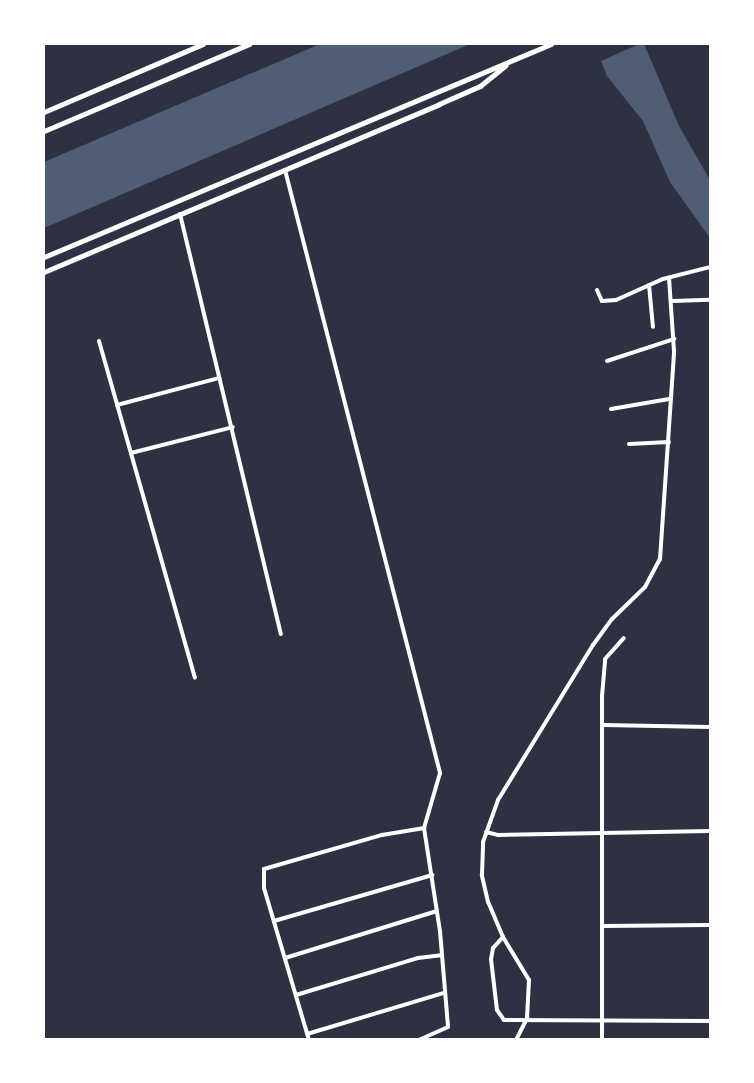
<!DOCTYPE html>
<style>
body{margin:0}
#map{position:relative;width:754px;height:1083px;overflow:hidden;background:#2d3142;font-family:Montserrat,sans-serif}
div>[style]{position:absolute}
.water>*{inset:0;background:#4f5d75}
.minor>*{height:4px;margin:-2px;padding:0 2px;transform-origin:2px;border-radius:2px;background:#fff}
.secondary>*{height:5px;margin:-2.5px;padding:0 2.5px;transform-origin:2.5px;border-radius:2.5px;background:#fff}
.primary>*{height:5px;margin:-2.5px;padding:0 2.5px;transform-origin:2.5px;border-radius:2.5px;background:#fff}
span{translate:-50% -50%;white-space:nowrap;text-align:center;line-height:1.15;-webkit-text-stroke:4.5px #fff;paint-order:stroke}
.frame{position:absolute;inset:0;border:45px solid #fff;pointer-events:none}
</style>
<div id="map">
<div class="water">
<div style="clip-path:polygon(320px 44px,470px 44px,44px 228px,44px 162px)"></div>
<div style="clip-path:polygon(639px 44px,644px 44px,679px 126px,710px 180px,710px 238px,670px 182px,643px 121px,607px 76px,601px 61px)"></div>
</div>
<div class="minor">
<div style="left:285px;top:170px;width:623px;rotate:75.58deg"></div>
<div style="left:440px;top:773px;width:57px;rotate:106.2deg"></div>
<div style="left:424px;top:828px;width:104px;rotate:81.2deg"></div>
<div style="left:440px;top:931px;width:96px;rotate:85.2deg"></div>
<div style="left:448px;top:1027px;width:32px;rotate:156deg"></div>
<div style="left:180px;top:214px;width:432px;rotate:76.5deg"></div>
<div style="left:649px;top:285px;width:42px;rotate:84.6deg"></div>
<div style="left:597px;top:290px;width:12px;rotate:66deg"></div>
<div style="left:602px;top:301px;width:14px;rotate:-4deg"></div>
<div style="left:616px;top:300px;width:51px;rotate:-24.1deg"></div>
<div style="left:663px;top:279px;width:49px;rotate:-14.3deg"></div>
<div style="left:673px;top:301px;width:37px;rotate:-2deg"></div>
<div style="left:99px;top:341px;width:350px;rotate:74.1deg"></div>
<div style="left:607px;top:361px;width:71px;rotate:-18.2deg"></div>
<div style="left:117px;top:405px;width:106px;rotate:-14.8deg"></div>
<div style="left:611px;top:409px;width:59px;rotate:-9.8deg"></div>
<div style="left:629px;top:444px;width:40px;rotate:-2.9deg"></div>
<div style="left:131px;top:453px;width:105px;rotate:-14.3deg"></div>
<div style="left:603px;top:725px;width:107px;rotate:1.1deg"></div>
<div style="left:486px;top:832px;width:12px;rotate:14deg"></div>
<div style="left:498px;top:835px;width:212px;rotate:-1.1deg"></div>
<div style="left:274px;top:921px;width:165px;rotate:-16.2deg"></div>
<div style="left:602px;top:926px;width:108px;rotate:-0.5deg"></div>
<div style="left:503px;top:937px;width:15px;rotate:132deg"></div>
<div style="left:493px;top:948px;width:11px;rotate:100deg"></div>
<div style="left:491px;top:959px;width:51px;rotate:83.3deg"></div>
<div style="left:497px;top:1010px;width:12px;rotate:55deg"></div>
<div style="left:504px;top:1020px;width:206px;rotate:0.3deg"></div>
<div style="left:285px;top:958px;width:159px;rotate:-17.2deg"></div>
<div style="left:296px;top:995px;width:127px;rotate:-16.9deg"></div>
<div style="left:418px;top:958px;width:23px;rotate:-7deg"></div>
<div style="left:307px;top:1034px;width:143px;rotate:-16.7deg"></div>
<div style="left:309px;top:1040px;width:159px;rotate:-106.5deg"></div>
<div style="left:264px;top:888px;width:19px;rotate:-90deg"></div>
<div style="left:264px;top:869px;width:123px;rotate:-16.1deg"></div>
<div style="left:382px;top:835px;width:43px;rotate:-9.5deg"></div>
<div style="left:516px;top:1040px;width:25px;rotate:-63deg"></div>
<div style="left:527px;top:1018px;width:38px;rotate:-87deg"></div>
<div style="left:529px;top:980px;width:50px;rotate:-121.2deg"></div>
<div style="left:503px;top:937px;width:38px;rotate:-113deg"></div>
<div style="left:488px;top:902px;width:28px;rotate:-103deg"></div>
<div style="left:482px;top:875px;width:33px;rotate:-88deg"></div>
<div style="left:483px;top:842px;width:45px;rotate:-70.3deg"></div>
<div style="left:498px;top:800px;width:182px;rotate:-58.5deg"></div>
<div style="left:593px;top:645px;width:32px;rotate:-54deg"></div>
<div style="left:612px;top:619px;width:46px;rotate:-44.1deg"></div>
<div style="left:645px;top:587px;width:32px;rotate:-62deg"></div>
<div style="left:660px;top:559px;width:208px;rotate:-86.1deg"></div>
<div style="left:674px;top:351px;width:73px;rotate:-93.9deg"></div>
<div style="left:602px;top:1040px;width:344px;rotate:-90deg"></div>
<div style="left:602px;top:696px;width:37px;rotate:-85deg"></div>
<div style="left:605px;top:659px;width:28px;rotate:-48deg"></div>
</div>
<div class="secondary">
<div style="left:44px;top:257px;width:550px;rotate:-22.79deg"></div>
<div style="left:44px;top:272px;width:429px;rotate:-23deg"></div>
<div style="left:439px;top:104px;width:45px;rotate:-23.7deg"></div>
<div style="left:480px;top:86px;width:33px;rotate:-39deg"></div>
</div>
<div class="primary">
<div style="left:44px;top:112px;width:173px;rotate:-23.2deg"></div>
<div style="left:44px;top:131px;width:223px;rotate:-23deg"></div>
</div>
<div class="frame"></div>
</div>
